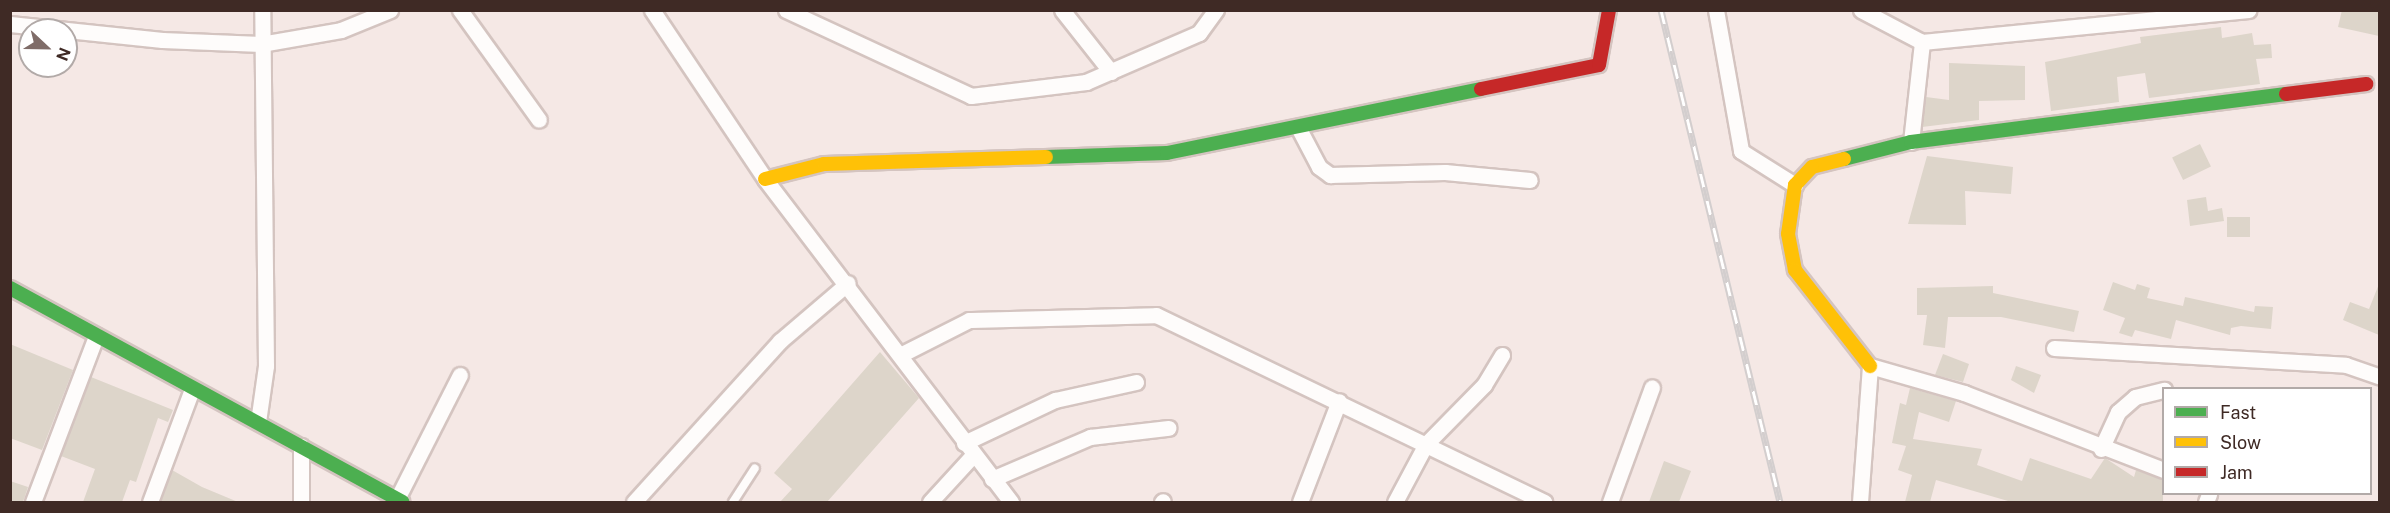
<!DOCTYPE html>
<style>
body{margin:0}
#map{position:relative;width:2390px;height:513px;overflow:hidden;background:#f5e8e5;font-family:"Public Sans",sans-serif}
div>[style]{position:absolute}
.building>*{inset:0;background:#ddd5ca;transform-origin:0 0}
.roads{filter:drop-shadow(2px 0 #d4c4c0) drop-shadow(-2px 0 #d4c4c0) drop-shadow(0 2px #d4c4c0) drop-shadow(0 -2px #d4c4c0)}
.lane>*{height:8px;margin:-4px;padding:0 4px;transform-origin:4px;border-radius:4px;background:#fefcfb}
.street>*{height:15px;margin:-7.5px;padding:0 7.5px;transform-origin:7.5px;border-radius:7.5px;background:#fefcfb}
.fast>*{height:14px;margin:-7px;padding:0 7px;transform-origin:7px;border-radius:7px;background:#4caf50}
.slow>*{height:14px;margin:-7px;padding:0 7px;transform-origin:7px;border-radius:7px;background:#ffc107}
.jam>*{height:14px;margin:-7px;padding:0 7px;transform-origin:7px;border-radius:7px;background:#c62828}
.rail>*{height:7px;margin-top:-3.5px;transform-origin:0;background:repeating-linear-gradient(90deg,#fff 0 14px,#d3cece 0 28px);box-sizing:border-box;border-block:2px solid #d3cece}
span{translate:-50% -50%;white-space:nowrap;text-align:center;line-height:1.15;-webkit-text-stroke:6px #fff;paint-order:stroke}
.frame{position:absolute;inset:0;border:12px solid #3f2a25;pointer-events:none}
.legend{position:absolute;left:2162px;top:387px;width:210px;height:108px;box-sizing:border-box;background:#fff;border:2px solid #b2aaa8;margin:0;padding:8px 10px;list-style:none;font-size:18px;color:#3f2a25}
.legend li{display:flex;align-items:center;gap:12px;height:30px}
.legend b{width:30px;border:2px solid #b2aaa8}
.north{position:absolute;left:18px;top:18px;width:60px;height:60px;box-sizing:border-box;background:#fff;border:2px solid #b2aaa8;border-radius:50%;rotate:112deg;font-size:16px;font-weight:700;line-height:24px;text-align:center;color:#3f2a25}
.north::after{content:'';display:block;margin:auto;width:21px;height:27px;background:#7f6c68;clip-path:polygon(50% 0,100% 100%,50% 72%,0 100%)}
</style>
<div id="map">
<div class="building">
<div style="clip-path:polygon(2342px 10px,2379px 10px,2379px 36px,2338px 27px)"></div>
<div style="clip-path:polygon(2221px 27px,2222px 38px,2252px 33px,2254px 45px,2271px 44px,2272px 58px,2256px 59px,2260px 84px,2149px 98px,2145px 73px,2117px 77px,2119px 102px,2051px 111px,2045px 62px,2141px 43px,2140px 37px)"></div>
<div style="clip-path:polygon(1949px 63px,2025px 66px,2025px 100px,1979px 101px,1979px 120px,1922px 127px,1926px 97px,1949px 100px)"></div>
<div style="left:2200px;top:144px;width:25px;height:31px;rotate:64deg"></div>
<div style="clip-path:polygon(1927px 156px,2013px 167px,2011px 194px,1965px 191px,1966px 225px,1908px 224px)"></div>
<div style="clip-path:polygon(2206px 197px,2208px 211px,2222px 208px,2224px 221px,2190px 226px,2187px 200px)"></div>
<div style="left:2227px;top:217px;width:23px;height:20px"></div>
<div style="clip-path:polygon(2113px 282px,2135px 290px,2137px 284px,2150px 288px,2147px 298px,2183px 306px,2185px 297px,2254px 312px,2255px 306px,2273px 307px,2271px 329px,2241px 326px,2231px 328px,2230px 335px,2176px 320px,2171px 339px,2135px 330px,2132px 337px,2119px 333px,2125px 318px,2103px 310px)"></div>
<div style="clip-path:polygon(2379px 284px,2379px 335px,2343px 320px,2350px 302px,2369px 309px)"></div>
<div style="clip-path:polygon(1993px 286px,1993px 293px,2079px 311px,2074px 332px,2001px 317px,1948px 317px,1945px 348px,1923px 345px,1927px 315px,1917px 315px,1917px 288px)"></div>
<div style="clip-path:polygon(10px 344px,73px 370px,42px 450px,10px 438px)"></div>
<div style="clip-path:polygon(880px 352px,919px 398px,827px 502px,780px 502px,792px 489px,774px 473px)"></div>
<div style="clip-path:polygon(1943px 354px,1969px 364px,1963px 382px,1935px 375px)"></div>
<div style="clip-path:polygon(2016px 366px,2041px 375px,2034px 393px,2011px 380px)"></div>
<div style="clip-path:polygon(91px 377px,173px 410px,168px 422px,158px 418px,136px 482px,130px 480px,122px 502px,83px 502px,95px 469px,61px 456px)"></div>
<div style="clip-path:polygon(1910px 388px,1956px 401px,1949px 422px,1919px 412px,1913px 439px,1982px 449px,1977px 465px,2022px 481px,2030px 458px,2091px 479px,2105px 458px,2134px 477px,2136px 470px,2163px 479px,2163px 502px,2008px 501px,1936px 480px,1930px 502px,1905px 502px,1912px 475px,1898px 470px,1906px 446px,1892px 443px,1900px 403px,1906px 405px)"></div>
<div style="clip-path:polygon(1664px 461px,1691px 471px,1679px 502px,1649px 502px)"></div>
<div style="clip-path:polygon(172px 470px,202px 487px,238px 502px,160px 502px)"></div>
<div style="clip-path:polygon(10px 481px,28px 487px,23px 502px,10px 502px)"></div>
</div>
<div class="roads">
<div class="lane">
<div style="left:733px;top:502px;width:40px;rotate:-57.1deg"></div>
</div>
<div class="street">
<div style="left:460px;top:10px;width:135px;rotate:54.3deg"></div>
<div style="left:652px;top:10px;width:203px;rotate:56.2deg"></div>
<div style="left:765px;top:179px;width:406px;rotate:52.7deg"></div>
<div style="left:786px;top:10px;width:204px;rotate:24.9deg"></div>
<div style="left:971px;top:96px;width:116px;rotate:-6.9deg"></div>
<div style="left:1086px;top:82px;width:123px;rotate:-23.4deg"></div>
<div style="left:1199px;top:33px;width:29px;rotate:-54deg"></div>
<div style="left:1062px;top:10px;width:79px;rotate:51.7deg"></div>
<div style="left:1716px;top:10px;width:143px;rotate:79.9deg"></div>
<div style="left:1741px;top:151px;width:64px;rotate:32.2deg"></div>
<div style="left:1861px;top:10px;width:69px;rotate:27.7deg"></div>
<div style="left:1922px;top:42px;width:328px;rotate:-5.6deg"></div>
<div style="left:10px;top:24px;width:153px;rotate:6deg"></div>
<div style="left:162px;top:40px;width:99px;rotate:2.3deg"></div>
<div style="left:261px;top:44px;width:81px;rotate:-9.9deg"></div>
<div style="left:341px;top:30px;width:53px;rotate:-22.2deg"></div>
<div style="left:1298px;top:127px;width:45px;rotate:62.3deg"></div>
<div style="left:1319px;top:167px;width:14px;rotate:36deg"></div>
<div style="left:1330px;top:175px;width:115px;rotate:-1.5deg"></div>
<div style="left:1445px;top:172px;width:85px;rotate:5.4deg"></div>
<div style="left:1911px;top:142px;width:101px;rotate:-83.7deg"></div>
<div style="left:2054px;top:348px;width:292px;rotate:3.3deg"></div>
<div style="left:2346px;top:365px;width:36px;rotate:19deg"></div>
<div style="left:902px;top:354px;width:75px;rotate:-26.9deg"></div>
<div style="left:969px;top:320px;width:187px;rotate:-1.5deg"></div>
<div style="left:1156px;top:315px;width:431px;rotate:25.7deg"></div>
<div style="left:258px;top:422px;width:57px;rotate:-81.9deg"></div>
<div style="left:266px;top:366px;width:356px;rotate:-90.6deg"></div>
<div style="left:964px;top:443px;width:101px;rotate:-25.3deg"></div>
<div style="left:1055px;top:400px;width:83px;rotate:-12.5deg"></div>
<div style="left:301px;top:446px;width:56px;rotate:90deg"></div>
<div style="left:2101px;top:449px;width:41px;rotate:-65.3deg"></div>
<div style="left:2118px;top:412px;width:23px;rotate:-41deg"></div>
<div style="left:2135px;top:397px;width:30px;rotate:-14deg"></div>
<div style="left:992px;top:479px;width:107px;rotate:-23.2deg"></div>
<div style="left:1090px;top:437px;width:79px;rotate:-6.6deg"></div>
<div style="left:397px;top:499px;width:139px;rotate:-63.1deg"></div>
<div style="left:33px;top:502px;width:178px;rotate:-69.2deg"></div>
<div style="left:150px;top:502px;width:121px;rotate:-69.6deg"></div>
<div style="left:634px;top:502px;width:217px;rotate:-47.8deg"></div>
<div style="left:780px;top:341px;width:89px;rotate:-40.5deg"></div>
<div style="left:930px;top:502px;width:64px;rotate:-47.5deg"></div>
<div style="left:1162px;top:502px;width:1px;rotate:-45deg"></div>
<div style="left:1300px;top:502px;width:108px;rotate:-68.9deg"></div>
<div style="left:1395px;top:502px;width:66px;rotate:-61.9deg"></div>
<div style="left:1426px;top:444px;width:83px;rotate:-45.5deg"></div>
<div style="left:1484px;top:385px;width:35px;rotate:-59deg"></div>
<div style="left:1610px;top:502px;width:122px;rotate:-69.9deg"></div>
<div style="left:1860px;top:502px;width:136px;rotate:-85.8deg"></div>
<div style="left:1870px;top:366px;width:98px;rotate:16deg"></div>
<div style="left:1964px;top:393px;width:214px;rotate:21.1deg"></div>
<div style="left:2206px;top:502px;width:9px;rotate:-69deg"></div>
</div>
<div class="fast">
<div style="left:1046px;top:157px;width:121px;rotate:-1.9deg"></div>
<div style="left:1167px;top:153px;width:320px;rotate:-11.5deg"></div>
<div style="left:1844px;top:159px;width:69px;rotate:-14.2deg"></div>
<div style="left:1911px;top:142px;width:378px;rotate:-7.3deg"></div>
<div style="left:10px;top:288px;width:447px;rotate:28.6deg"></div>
</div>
<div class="slow">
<div style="left:1844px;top:159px;width:33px;rotate:166deg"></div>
<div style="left:1812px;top:167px;width:25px;rotate:133deg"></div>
<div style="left:1795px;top:185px;width:49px;rotate:98.1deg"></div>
<div style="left:1788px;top:234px;width:37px;rotate:79deg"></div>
<div style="left:1795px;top:270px;width:122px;rotate:52deg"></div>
<div style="left:765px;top:179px;width:61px;rotate:-14.3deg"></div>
<div style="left:824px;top:164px;width:222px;rotate:-1.8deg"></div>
</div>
<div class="jam">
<div style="left:1481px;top:89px;width:120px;rotate:-11.5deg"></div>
<div style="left:1599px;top:65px;width:56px;rotate:-79.7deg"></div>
<div style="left:2286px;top:94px;width:81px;rotate:-7.1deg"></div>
</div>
</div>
<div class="rail">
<div style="left:1661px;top:10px;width:506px;rotate:76.4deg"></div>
</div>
<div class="frame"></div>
<ul class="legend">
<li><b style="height:8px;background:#4caf50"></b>Fast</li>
<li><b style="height:8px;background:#ffc107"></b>Slow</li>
<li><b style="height:8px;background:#c62828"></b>Jam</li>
</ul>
<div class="north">N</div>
</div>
